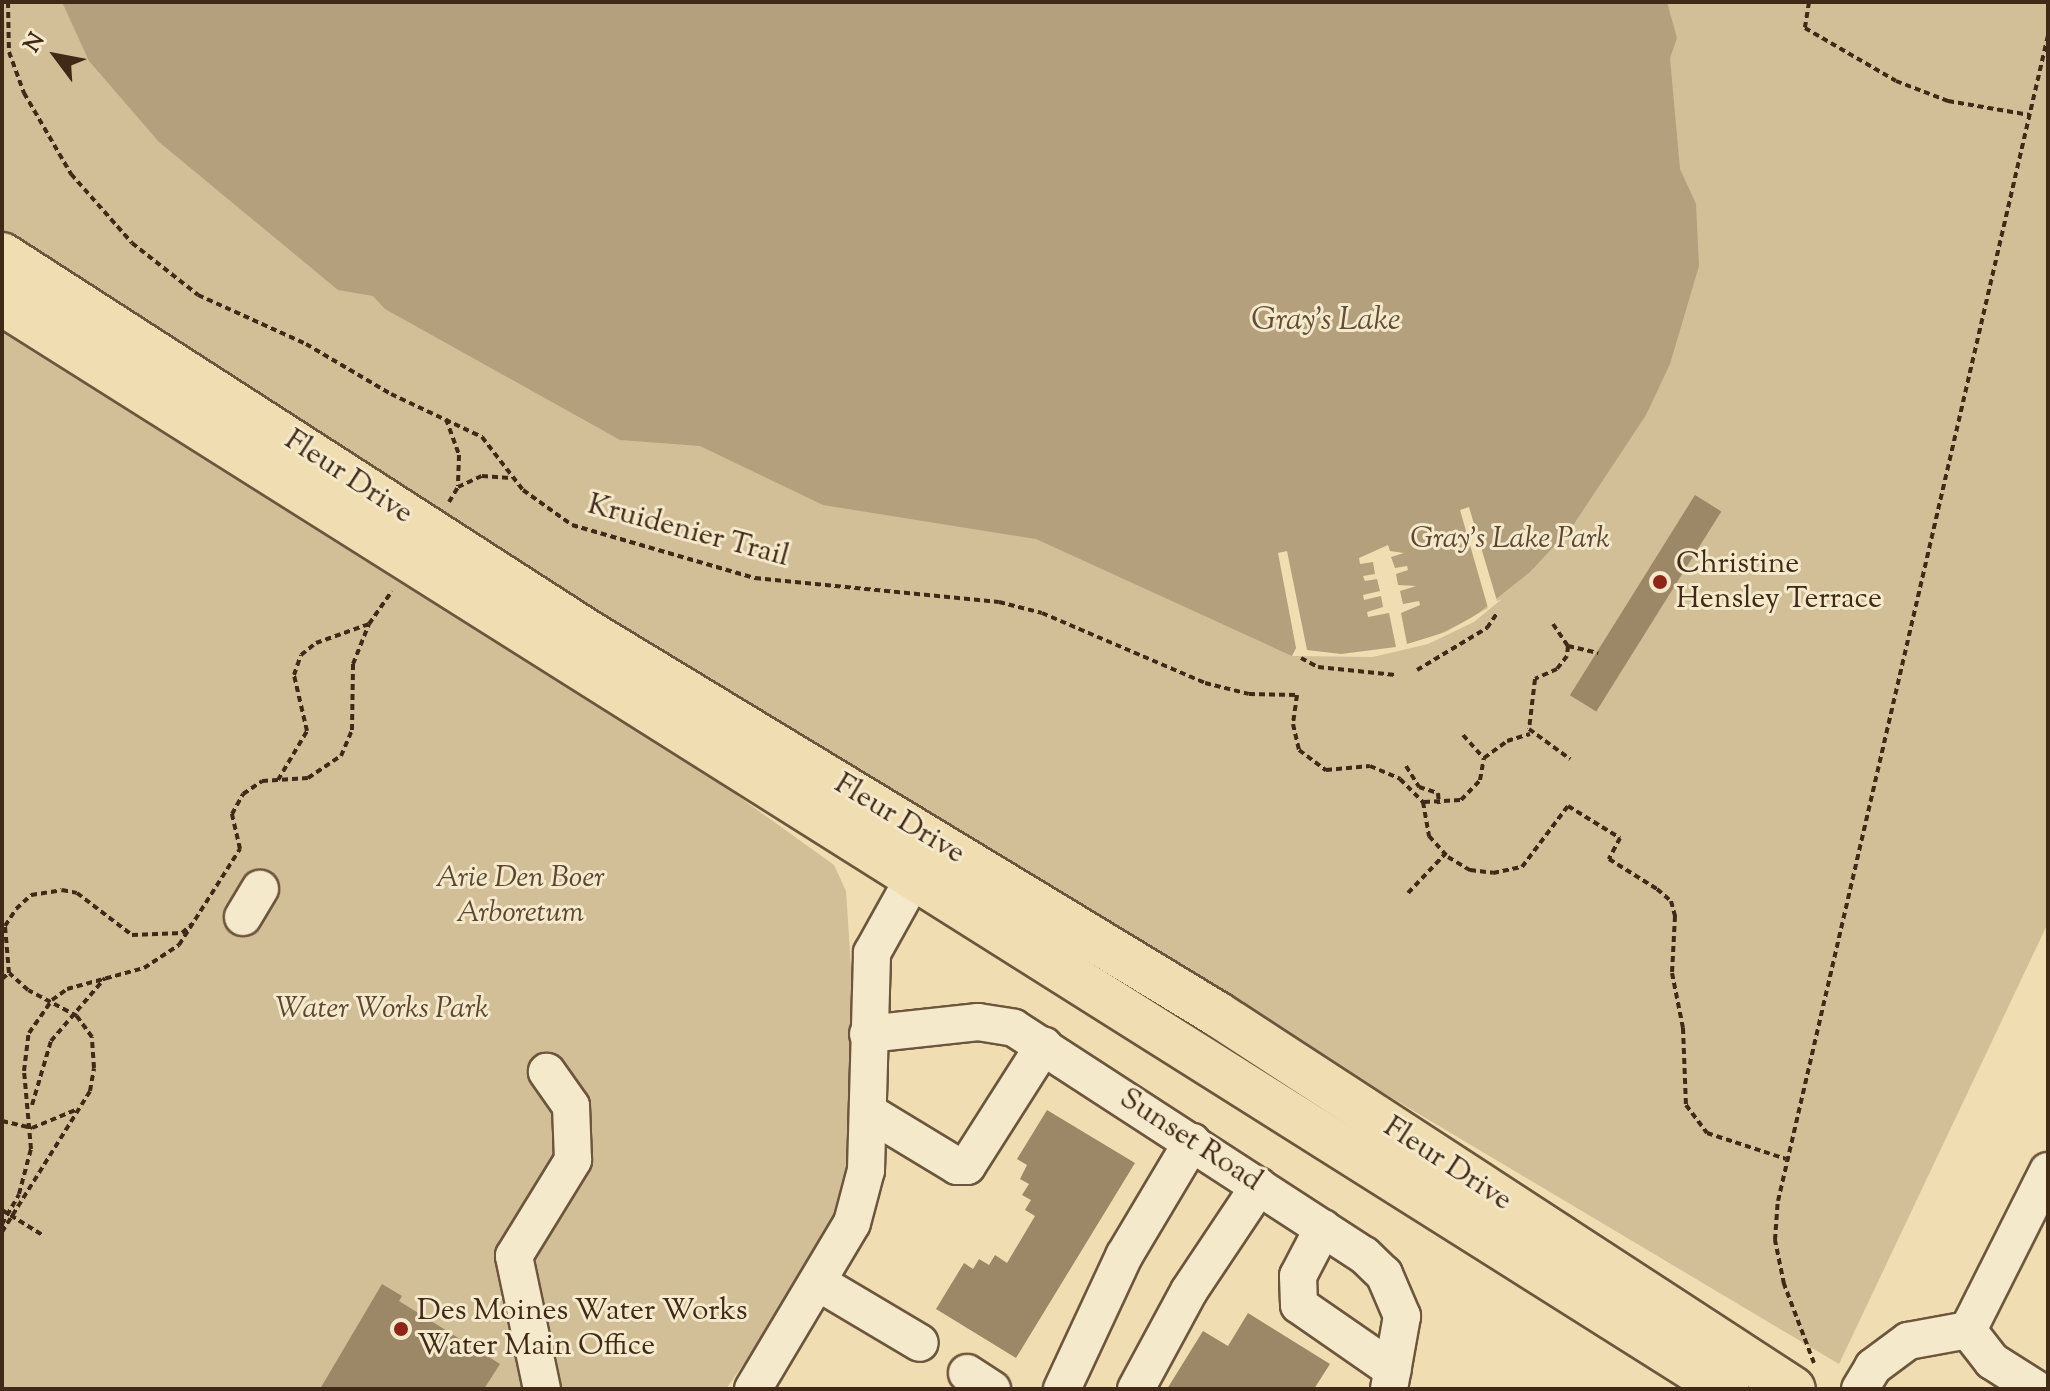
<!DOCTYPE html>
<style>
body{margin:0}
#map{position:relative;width:2050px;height:1391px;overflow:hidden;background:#f0ddb1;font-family:"Sorts Mill Goudy",serif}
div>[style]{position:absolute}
.green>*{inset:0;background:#d2be97}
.water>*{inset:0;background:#b4a07c}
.pier>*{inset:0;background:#f0ddb1}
.building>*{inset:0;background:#9c8767;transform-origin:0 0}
.path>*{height:4px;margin-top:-2px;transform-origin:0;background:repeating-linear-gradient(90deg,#402916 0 6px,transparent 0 10px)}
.roads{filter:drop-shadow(2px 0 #6c563d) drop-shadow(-2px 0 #6c563d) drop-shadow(0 2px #6c563d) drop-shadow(0 -2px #6c563d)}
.minor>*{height:36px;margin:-18px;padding:0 18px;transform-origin:18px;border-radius:18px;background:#f5e9cc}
.major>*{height:44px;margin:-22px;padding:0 22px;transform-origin:22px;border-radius:22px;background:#f0ddb1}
.dots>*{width:22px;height:22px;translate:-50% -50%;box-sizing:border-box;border:4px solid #f5e9cc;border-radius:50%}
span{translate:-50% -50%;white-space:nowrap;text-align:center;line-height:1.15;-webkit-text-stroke:6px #f5e9cc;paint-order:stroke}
.street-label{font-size:30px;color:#402916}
.park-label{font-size:30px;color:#5d4730;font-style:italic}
.poi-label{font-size:30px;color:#402916}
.left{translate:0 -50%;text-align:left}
.water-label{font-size:32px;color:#634d35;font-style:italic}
.frame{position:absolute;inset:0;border:4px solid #402916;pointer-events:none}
.north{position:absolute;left:16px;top:16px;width:80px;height:80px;-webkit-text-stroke:6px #f5e9cc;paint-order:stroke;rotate:302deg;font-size:22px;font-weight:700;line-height:32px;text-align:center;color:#402916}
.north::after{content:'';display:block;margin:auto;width:28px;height:36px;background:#402916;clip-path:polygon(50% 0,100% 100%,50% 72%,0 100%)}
</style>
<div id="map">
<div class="green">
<div style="clip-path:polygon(2px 2px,2048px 2px,2048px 923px,1839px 1364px,980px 853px,2px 235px)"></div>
<div style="clip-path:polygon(2px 321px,638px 724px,834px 865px,846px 891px,860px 1108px,836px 1232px,726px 1389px,2px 1389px)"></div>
</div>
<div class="water">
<div style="clip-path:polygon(62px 2px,1667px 2px,1677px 38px,1670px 58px,1680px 169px,1696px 204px,1699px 266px,1670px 364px,1646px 415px,1572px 527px,1530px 572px,1472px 618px,1427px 640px,1373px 653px,1292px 656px,1036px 539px,823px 505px,700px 446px,620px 440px,385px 309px,373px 296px,338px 290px,159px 142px,89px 61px)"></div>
</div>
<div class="pier">
<div style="clip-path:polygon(1469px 507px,1497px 601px,1502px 599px,1474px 622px,1428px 644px,1373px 657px,1292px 656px,1296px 648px,1278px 553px,1287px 551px,1307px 650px,1341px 654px,1396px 647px,1389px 613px,1368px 617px,1367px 612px,1383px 607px,1381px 596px,1364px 600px,1363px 595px,1380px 591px,1377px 579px,1365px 581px,1363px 576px,1375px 574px,1373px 562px,1360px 564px,1359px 558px,1388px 545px,1390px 551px,1404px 553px,1391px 557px,1395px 568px,1407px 566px,1408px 570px,1396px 574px,1398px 585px,1416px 586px,1400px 591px,1403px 604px,1419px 601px,1420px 605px,1401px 613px,1407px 644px,1446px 632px,1488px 608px,1460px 510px)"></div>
</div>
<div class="building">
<div style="left:1695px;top:495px;width:31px;height:236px;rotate:32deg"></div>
<div style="clip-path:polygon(1047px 1110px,1135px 1163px,1016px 1358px,936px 1309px,964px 1263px,973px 1269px,979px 1259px,989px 1265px,995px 1255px,1007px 1263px,1035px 1216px,1025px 1210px,1031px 1200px,1022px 1195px,1029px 1184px,1020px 1179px,1027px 1165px,1017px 1159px)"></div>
<div style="clip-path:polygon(382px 1284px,402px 1296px,399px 1301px,500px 1364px,484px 1389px,320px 1389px)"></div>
<div style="clip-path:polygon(1248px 1313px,1330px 1364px,1314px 1389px,1167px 1389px,1203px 1331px,1228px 1346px)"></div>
</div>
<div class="path">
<div style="left:8px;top:2px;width:50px;rotate:88.9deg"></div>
<div style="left:9px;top:52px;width:44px;rotate:69.9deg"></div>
<div style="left:24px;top:93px;width:94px;rotate:59.9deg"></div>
<div style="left:71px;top:174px;width:92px;rotate:48.5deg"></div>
<div style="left:132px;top:243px;width:84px;rotate:38.2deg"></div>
<div style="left:198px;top:295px;width:119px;rotate:24.4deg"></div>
<div style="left:306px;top:344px;width:99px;rotate:30.5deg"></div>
<div style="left:391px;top:394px;width:101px;rotate:25.3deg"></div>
<div style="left:482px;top:437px;width:67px;rotate:52.3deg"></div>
<div style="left:523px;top:490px;width:60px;rotate:35.5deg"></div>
<div style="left:572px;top:525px;width:191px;rotate:16.2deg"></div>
<div style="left:755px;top:578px;width:245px;rotate:5.6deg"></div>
<div style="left:999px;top:602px;width:44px;rotate:14.3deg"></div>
<div style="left:1042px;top:613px;width:177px;rotate:23.2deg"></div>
<div style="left:1205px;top:683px;width:45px;rotate:14deg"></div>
<div style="left:1249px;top:694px;width:48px;rotate:1.2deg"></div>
<div style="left:1297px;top:695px;width:29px;rotate:98deg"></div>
<div style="left:1293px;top:724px;width:27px;rotate:77deg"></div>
<div style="left:1299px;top:750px;width:34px;rotate:37deg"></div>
<div style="left:1326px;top:770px;width:44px;rotate:-5.2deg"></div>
<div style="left:1370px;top:766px;width:33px;rotate:23deg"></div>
<div style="left:1400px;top:779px;width:33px;rotate:45deg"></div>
<div style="left:1423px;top:802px;width:35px;rotate:80deg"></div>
<div style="left:1429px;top:836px;width:28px;rotate:48deg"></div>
<div style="left:1448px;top:857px;width:26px;rotate:31deg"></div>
<div style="left:1470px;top:870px;width:23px;rotate:7deg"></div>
<div style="left:1493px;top:873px;width:30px;rotate:-12deg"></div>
<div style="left:1522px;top:867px;width:76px;rotate:-53deg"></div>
<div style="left:1568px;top:806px;width:61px;rotate:31.6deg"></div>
<div style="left:1620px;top:838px;width:24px;rotate:118deg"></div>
<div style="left:1609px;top:859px;width:57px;rotate:32deg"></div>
<div style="left:1657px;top:889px;width:18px;rotate:41deg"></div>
<div style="left:1671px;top:901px;width:16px;rotate:75deg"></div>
<div style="left:1675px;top:916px;width:57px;rotate:93deg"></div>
<div style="left:1672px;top:973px;width:56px;rotate:78.7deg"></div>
<div style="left:1683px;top:1028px;width:77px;rotate:87.8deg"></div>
<div style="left:1686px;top:1105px;width:35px;rotate:53deg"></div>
<div style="left:1707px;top:1133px;width:83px;rotate:18.2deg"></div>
<div style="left:1809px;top:2px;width:26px;rotate:99deg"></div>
<div style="left:1805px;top:28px;width:105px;rotate:30.2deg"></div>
<div style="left:1896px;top:81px;width:56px;rotate:21deg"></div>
<div style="left:1948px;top:101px;width:83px;rotate:9.7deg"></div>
<div style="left:446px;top:419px;width:38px;rotate:70deg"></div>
<div style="left:459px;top:455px;width:31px;rotate:92deg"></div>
<div style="left:449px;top:502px;width:17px;rotate:-59deg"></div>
<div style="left:458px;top:487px;width:26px;rotate:-25deg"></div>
<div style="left:482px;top:476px;width:30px;rotate:4deg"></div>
<div style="left:1553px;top:624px;width:27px;rotate:56deg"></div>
<div style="left:1568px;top:646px;width:10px;rotate:96deg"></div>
<div style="left:1567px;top:656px;width:16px;rotate:128deg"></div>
<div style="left:1557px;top:669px;width:24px;rotate:156deg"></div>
<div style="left:1535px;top:679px;width:50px;rotate:96.8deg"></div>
<div style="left:1529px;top:729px;width:51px;rotate:36.2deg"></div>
<div style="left:1568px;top:646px;width:31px;rotate:13deg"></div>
<div style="left:1301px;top:658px;width:19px;rotate:28deg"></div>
<div style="left:1318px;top:667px;width:78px;rotate:5.9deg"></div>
<div style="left:1417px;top:670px;width:82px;rotate:-31deg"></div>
<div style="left:1487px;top:628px;width:18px;rotate:-56deg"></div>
<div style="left:1463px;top:735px;width:31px;rotate:48deg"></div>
<div style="left:1406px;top:766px;width:25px;rotate:58deg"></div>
<div style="left:1419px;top:787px;width:20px;rotate:18deg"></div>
<div style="left:1438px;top:793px;width:11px;rotate:85deg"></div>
<div style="left:278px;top:780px;width:57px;rotate:-59.4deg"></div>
<div style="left:307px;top:731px;width:57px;rotate:-103.1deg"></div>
<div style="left:294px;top:675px;width:21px;rotate:-71deg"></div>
<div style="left:301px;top:655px;width:19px;rotate:-39deg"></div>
<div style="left:316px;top:643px;width:56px;rotate:-19.7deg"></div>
<div style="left:1424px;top:802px;width:37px;rotate:-3deg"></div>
<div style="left:1461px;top:800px;width:28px;rotate:-46deg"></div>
<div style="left:1480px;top:780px;width:22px;rotate:-80deg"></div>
<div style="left:1484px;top:758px;width:29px;rotate:-36deg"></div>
<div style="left:1507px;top:741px;width:24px;rotate:-17deg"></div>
<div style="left:1408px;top:893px;width:54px;rotate:-46.5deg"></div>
<div style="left:2px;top:979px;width:9px;rotate:-41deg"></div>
<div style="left:32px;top:1105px;width:67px;rotate:-73.5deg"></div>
<div style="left:51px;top:1041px;width:83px;rotate:-49.4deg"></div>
<div style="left:2px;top:1121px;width:31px;rotate:13deg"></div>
<div style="left:32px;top:1128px;width:50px;rotate:-22.4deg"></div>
<div style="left:2px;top:1210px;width:49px;rotate:31.8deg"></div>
<div style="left:2px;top:1224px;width:34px;rotate:-60deg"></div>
<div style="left:19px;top:1194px;width:47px;rotate:-75.1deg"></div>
<div style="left:31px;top:1149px;width:78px;rotate:-95.1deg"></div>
<div style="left:24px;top:1071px;width:38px;rotate:-83deg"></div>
<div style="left:29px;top:1033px;width:40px;rotate:-55.1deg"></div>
<div style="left:52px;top:1000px;width:19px;rotate:-36deg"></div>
<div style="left:67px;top:989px;width:80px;rotate:-15.3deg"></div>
<div style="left:144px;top:968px;width:42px;rotate:-33.3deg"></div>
<div style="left:179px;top:945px;width:114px;rotate:-57.6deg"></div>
<div style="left:240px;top:849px;width:36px;rotate:-103deg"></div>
<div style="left:232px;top:814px;width:23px;rotate:-61deg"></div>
<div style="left:243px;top:794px;width:23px;rotate:-34deg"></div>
<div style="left:262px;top:781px;width:46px;rotate:-3.7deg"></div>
<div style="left:308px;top:778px;width:40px;rotate:-34deg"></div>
<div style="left:341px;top:756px;width:28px;rotate:-67deg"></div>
<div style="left:352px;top:730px;width:66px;rotate:-89.1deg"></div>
<div style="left:353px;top:664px;width:43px;rotate:-68.2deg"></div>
<div style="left:369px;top:624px;width:40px;rotate:-55.1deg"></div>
<div style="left:2px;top:1232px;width:166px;rotate:-58deg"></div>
<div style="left:90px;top:1091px;width:23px;rotate:-80deg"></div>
<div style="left:94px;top:1068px;width:31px;rotate:-94deg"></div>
<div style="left:92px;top:1037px;width:26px;rotate:-126deg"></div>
<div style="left:77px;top:1016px;width:55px;rotate:-152deg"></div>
<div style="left:28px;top:990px;width:25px;rotate:-138deg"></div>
<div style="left:9px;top:973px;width:47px;rotate:-94.9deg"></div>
<div style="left:5px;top:926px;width:20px;rotate:-57deg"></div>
<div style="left:16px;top:909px;width:21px;rotate:-43deg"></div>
<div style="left:31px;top:895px;width:31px;rotate:-9deg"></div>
<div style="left:62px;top:890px;width:15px;rotate:11deg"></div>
<div style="left:77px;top:893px;width:69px;rotate:37.4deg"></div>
<div style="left:132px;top:935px;width:50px;rotate:-2.3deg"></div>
<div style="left:182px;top:933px;width:13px;rotate:-42deg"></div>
<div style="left:1814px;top:1363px;width:85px;rotate:-110.8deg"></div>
<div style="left:1784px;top:1284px;width:45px;rotate:-101.6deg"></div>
<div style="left:1775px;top:1240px;width:39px;rotate:-86deg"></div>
<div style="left:1778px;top:1201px;width:1197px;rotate:-76.96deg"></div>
</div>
<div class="roads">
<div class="minor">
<div style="left:243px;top:917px;width:33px;rotate:-59deg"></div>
<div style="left:868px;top:1034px;width:111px;rotate:-6.2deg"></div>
<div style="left:978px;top:1022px;width:36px;rotate:9deg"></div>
<div style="left:1014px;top:1028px;width:417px;rotate:33deg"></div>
<div style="left:1364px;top:1255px;width:28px;rotate:44deg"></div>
<div style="left:1384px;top:1274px;width:46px;rotate:66.8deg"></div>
<div style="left:1402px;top:1316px;width:74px;rotate:100.1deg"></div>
<div style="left:868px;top:1112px;width:104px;rotate:31.2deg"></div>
<div style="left:957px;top:1166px;width:10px"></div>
<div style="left:967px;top:1166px;width:143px;rotate:-57.5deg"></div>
<div style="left:1323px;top:1228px;width:54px;rotate:117.5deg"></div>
<div style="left:1298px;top:1276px;width:29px;rotate:88deg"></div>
<div style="left:1299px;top:1305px;width:114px;rotate:34.7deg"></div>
<div style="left:819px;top:1283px;width:117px;rotate:30.7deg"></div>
<div style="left:967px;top:1373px;width:30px;rotate:33deg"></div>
<div style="left:542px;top:1389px;width:136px;rotate:-101.9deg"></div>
<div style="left:514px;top:1256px;width:113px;rotate:-58.4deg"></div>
<div style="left:573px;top:1160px;width:54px;rotate:-92.1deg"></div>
<div style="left:571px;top:1106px;width:42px;rotate:-125.2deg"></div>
<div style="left:753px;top:1389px;width:193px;rotate:-59.2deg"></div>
<div style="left:852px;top:1223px;width:55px;rotate:-75.2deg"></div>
<div style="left:866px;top:1170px;width:217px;rotate:-88.4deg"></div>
<div style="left:872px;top:953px;width:111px;rotate:-60.9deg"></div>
<div style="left:1062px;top:1389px;width:147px;rotate:-65deg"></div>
<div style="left:1124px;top:1256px;width:133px;rotate:-59.2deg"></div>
<div style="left:1136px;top:1389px;width:111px;rotate:-61.6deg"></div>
<div style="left:1189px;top:1291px;width:126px;rotate:-56.3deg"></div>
<div style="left:1860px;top:1389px;width:26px;rotate:-59deg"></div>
<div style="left:1873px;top:1367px;width:44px;rotate:-36.6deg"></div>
<div style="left:1908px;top:1341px;width:61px;rotate:-10.4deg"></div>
<div style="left:2036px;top:1389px;width:52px;rotate:-147.5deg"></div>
<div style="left:1992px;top:1361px;width:39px;rotate:-128deg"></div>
<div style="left:1968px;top:1330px;width:178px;rotate:-63.3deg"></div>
</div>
<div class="major">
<div style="left:2px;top:255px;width:696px;rotate:32.8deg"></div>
<div style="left:587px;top:632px;width:737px;rotate:31.23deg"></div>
<div style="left:1217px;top:1014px;width:687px;rotate:33.07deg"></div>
<div style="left:2px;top:303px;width:2038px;rotate:32.21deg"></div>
</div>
</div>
<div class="dots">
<div style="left:1660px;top:582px;background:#8f2418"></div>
<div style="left:401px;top:1329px;background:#8f2418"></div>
</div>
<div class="street-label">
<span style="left:348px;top:478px;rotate:33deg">Fleur Drive</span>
<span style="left:688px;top:532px;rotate:15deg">Kruidenier Trail</span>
<span style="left:899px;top:820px;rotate:31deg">Fleur Drive</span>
<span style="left:1190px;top:1141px;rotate:33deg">Sunset Road</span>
<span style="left:1447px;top:1165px;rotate:33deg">Fleur Drive</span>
</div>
<div class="park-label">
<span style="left:1510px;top:540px">Gray's Lake Park</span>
<span style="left:520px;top:896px">Arie Den Boer<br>Arboretum</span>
<span style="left:382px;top:1010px">Water Works Park</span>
</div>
<div class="poi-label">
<span class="left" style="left:1676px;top:582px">Christine<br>Hensley Terrace</span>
<span class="left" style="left:417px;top:1329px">Des Moines Water Works<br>Water Main Office</span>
</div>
<div class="water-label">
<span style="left:1326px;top:321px">Gray's Lake</span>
</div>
<div class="frame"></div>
<div class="north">N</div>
</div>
